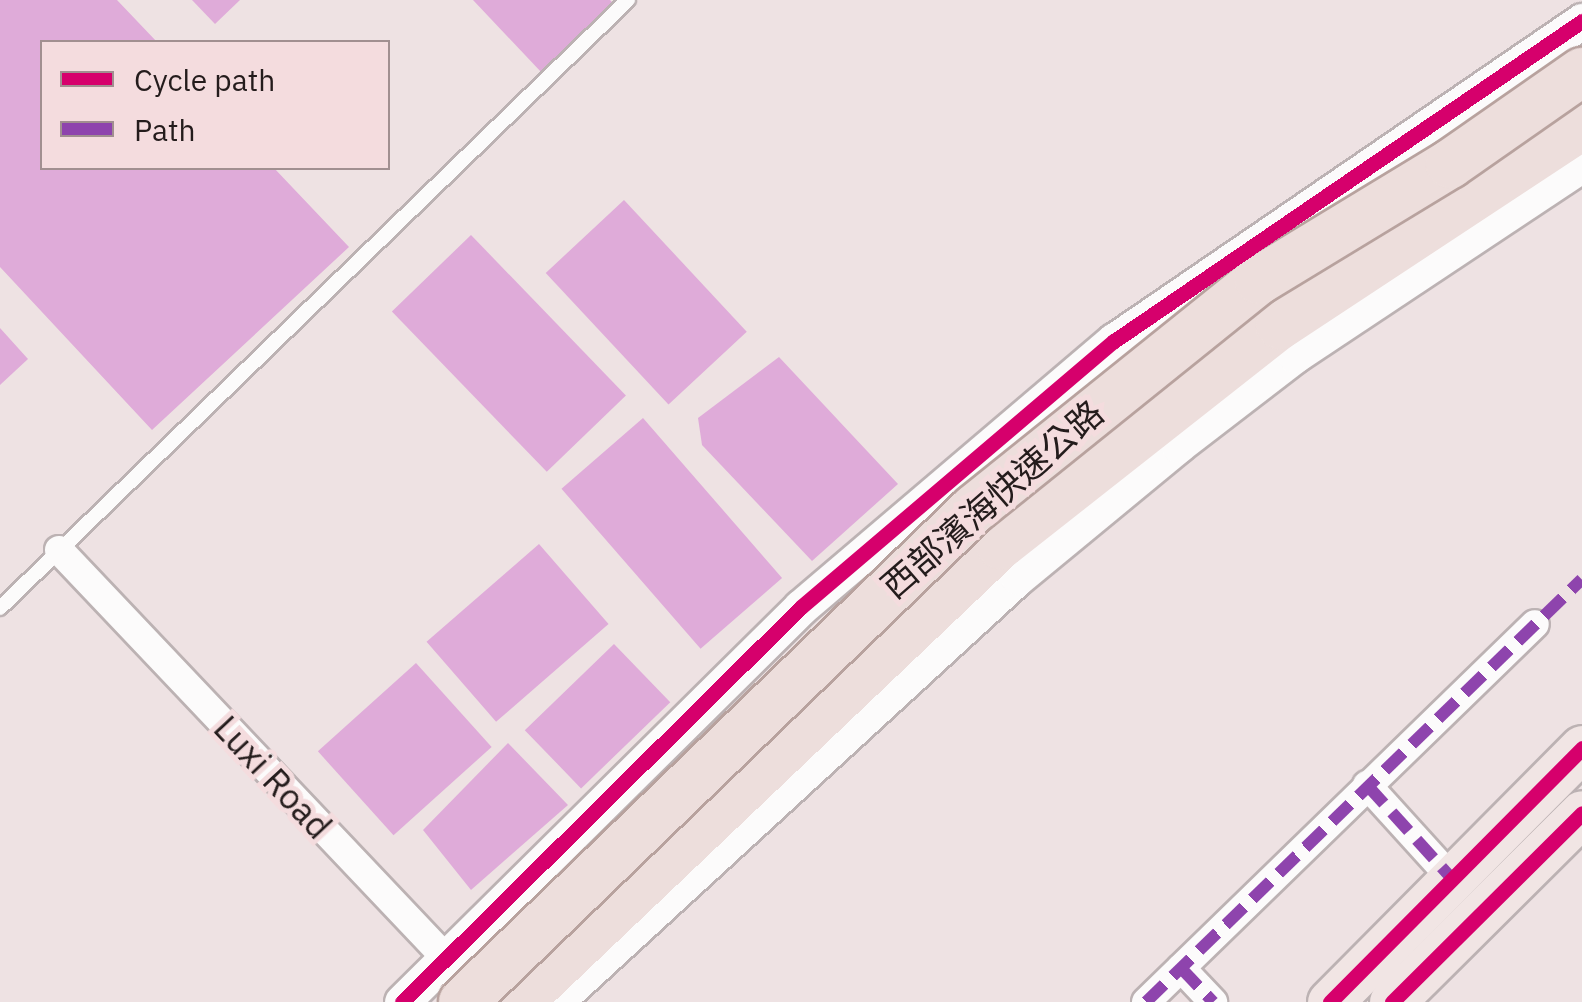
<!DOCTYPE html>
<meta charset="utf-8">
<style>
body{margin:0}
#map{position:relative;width:1582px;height:1002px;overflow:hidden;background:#eee2e3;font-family:"IBM Plex Sans","Noto Sans TC",sans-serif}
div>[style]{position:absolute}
.water>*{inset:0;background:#dfabd9;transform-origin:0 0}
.roads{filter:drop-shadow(2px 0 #bcb2b3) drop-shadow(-2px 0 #bcb2b3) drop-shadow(0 2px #bcb2b3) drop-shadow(0 -2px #bcb2b3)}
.service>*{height:14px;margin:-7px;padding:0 7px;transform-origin:7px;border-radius:7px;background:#fcfbfb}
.minor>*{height:28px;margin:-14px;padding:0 14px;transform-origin:14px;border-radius:14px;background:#fcfbfb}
.tertiary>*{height:35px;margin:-17.5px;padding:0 17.5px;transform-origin:17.5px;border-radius:17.5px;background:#fcfbfb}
.primary>*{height:45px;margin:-22.5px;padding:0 22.5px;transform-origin:22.5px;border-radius:22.5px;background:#f1e5e4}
.trunk>*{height:48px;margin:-24px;padding:0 24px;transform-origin:24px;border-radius:24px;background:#eddedc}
.bridges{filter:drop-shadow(2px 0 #b8a29e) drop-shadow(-2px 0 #b8a29e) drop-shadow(0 2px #b8a29e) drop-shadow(0 -2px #b8a29e)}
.trunk-bridge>*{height:48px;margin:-24px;padding:0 24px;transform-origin:24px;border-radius:24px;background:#eddedc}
.quiet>*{height:12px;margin-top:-6px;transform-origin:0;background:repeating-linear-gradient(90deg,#8e44ad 0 25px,transparent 0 37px)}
.cycleway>*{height:15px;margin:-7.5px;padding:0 7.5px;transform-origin:7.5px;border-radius:7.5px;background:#d6006c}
span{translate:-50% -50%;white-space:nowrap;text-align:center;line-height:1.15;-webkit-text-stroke:10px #f4dcde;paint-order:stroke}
.street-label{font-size:35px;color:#241c1c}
.legend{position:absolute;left:40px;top:40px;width:350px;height:130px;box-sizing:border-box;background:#f4dcde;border:2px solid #a18f90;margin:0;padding:12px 18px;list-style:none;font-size:30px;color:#241c1c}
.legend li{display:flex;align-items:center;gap:20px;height:50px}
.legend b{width:50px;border:2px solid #a18f90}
</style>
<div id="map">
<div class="water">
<div style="clip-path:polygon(0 0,117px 0,157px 42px,42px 42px,42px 168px,274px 168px,349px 247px,152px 430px,0 267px)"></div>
<div style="clip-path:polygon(192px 0,240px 0,215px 24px)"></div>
<div style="clip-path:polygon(473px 0,610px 0,615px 5px,542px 73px)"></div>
<div style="left:624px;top:200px;width:180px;height:107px;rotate:47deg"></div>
<div style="left:471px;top:235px;width:223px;height:110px;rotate:46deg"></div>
<div style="clip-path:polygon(0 328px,28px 359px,0 385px)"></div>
<div style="clip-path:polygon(779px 357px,898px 484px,812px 561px,702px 445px,698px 418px)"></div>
<div style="left:643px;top:418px;width:212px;height:108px;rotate:49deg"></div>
<div style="left:539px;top:544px;width:106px;height:149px;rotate:49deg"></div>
<div style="left:614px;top:644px;width:81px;height:124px;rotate:46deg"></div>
<div style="left:416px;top:663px;width:113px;height:132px;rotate:48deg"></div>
<div style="clip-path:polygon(508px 743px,568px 805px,471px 890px,423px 830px)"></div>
</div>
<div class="roads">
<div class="service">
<div style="left:0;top:608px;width:874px;rotate:-44.07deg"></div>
</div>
<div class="minor">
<div style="left:59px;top:550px;width:583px;rotate:46.53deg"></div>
<div style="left:1367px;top:785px;width:131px;rotate:47.8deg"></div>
<div style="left:1181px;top:968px;width:47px;rotate:46.7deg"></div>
<div style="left:1146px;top:1002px;width:542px;rotate:-44.18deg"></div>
</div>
<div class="tertiary">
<div style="left:402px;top:1002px;width:561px;rotate:-44.71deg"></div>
<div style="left:801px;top:607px;width:411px;rotate:-40.4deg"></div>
<div style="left:1114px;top:341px;width:567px;rotate:-34.36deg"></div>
<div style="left:555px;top:1002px;width:628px;rotate:-42.55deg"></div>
<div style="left:1018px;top:577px;width:207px;rotate:-39.5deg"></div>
<div style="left:1178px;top:445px;width:148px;rotate:-37.6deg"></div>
<div style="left:1295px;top:355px;width:345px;rotate:-33.6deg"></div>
</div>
<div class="primary">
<div style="left:1330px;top:1002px;width:358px;rotate:-45.2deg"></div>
<div style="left:1392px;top:1002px;width:268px;rotate:-44.8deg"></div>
</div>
<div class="trunk">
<div style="left:519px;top:1002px;width:663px;rotate:-43.53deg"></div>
<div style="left:1000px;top:545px;width:356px;rotate:-38.2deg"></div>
<div style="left:1280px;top:325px;width:362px;rotate:-33.4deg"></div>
</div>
</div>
<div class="bridges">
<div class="trunk-bridge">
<div style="left:463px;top:1002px;width:710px;rotate:-43.97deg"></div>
<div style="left:974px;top:509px;width:366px;rotate:-38.8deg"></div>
<div style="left:1259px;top:280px;width:223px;rotate:-31.3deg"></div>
<div style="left:1450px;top:164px;width:161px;rotate:-34.9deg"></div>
</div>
</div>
<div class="quiet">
<div style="left:1367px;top:785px;width:131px;rotate:47.8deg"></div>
<div style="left:1181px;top:968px;width:47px;rotate:46.7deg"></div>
<div style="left:1146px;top:1002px;width:607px;rotate:-44.13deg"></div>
</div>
<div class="cycleway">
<div style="left:402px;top:1002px;width:561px;rotate:-44.71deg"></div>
<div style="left:801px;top:607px;width:411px;rotate:-40.4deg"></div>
<div style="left:1114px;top:341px;width:567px;rotate:-34.36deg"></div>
<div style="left:1330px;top:1002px;width:358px;rotate:-45.2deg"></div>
<div style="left:1392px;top:1002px;width:268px;rotate:-44.8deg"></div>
</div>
<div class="street-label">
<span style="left:992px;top:499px;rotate:-41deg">西部濱海快速公路</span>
<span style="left:273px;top:777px;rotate:47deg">Luxi Road</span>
</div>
<ul class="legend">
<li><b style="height:12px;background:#d6006c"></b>Cycle path</li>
<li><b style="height:12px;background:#8e44ad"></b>Path</li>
</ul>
</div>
